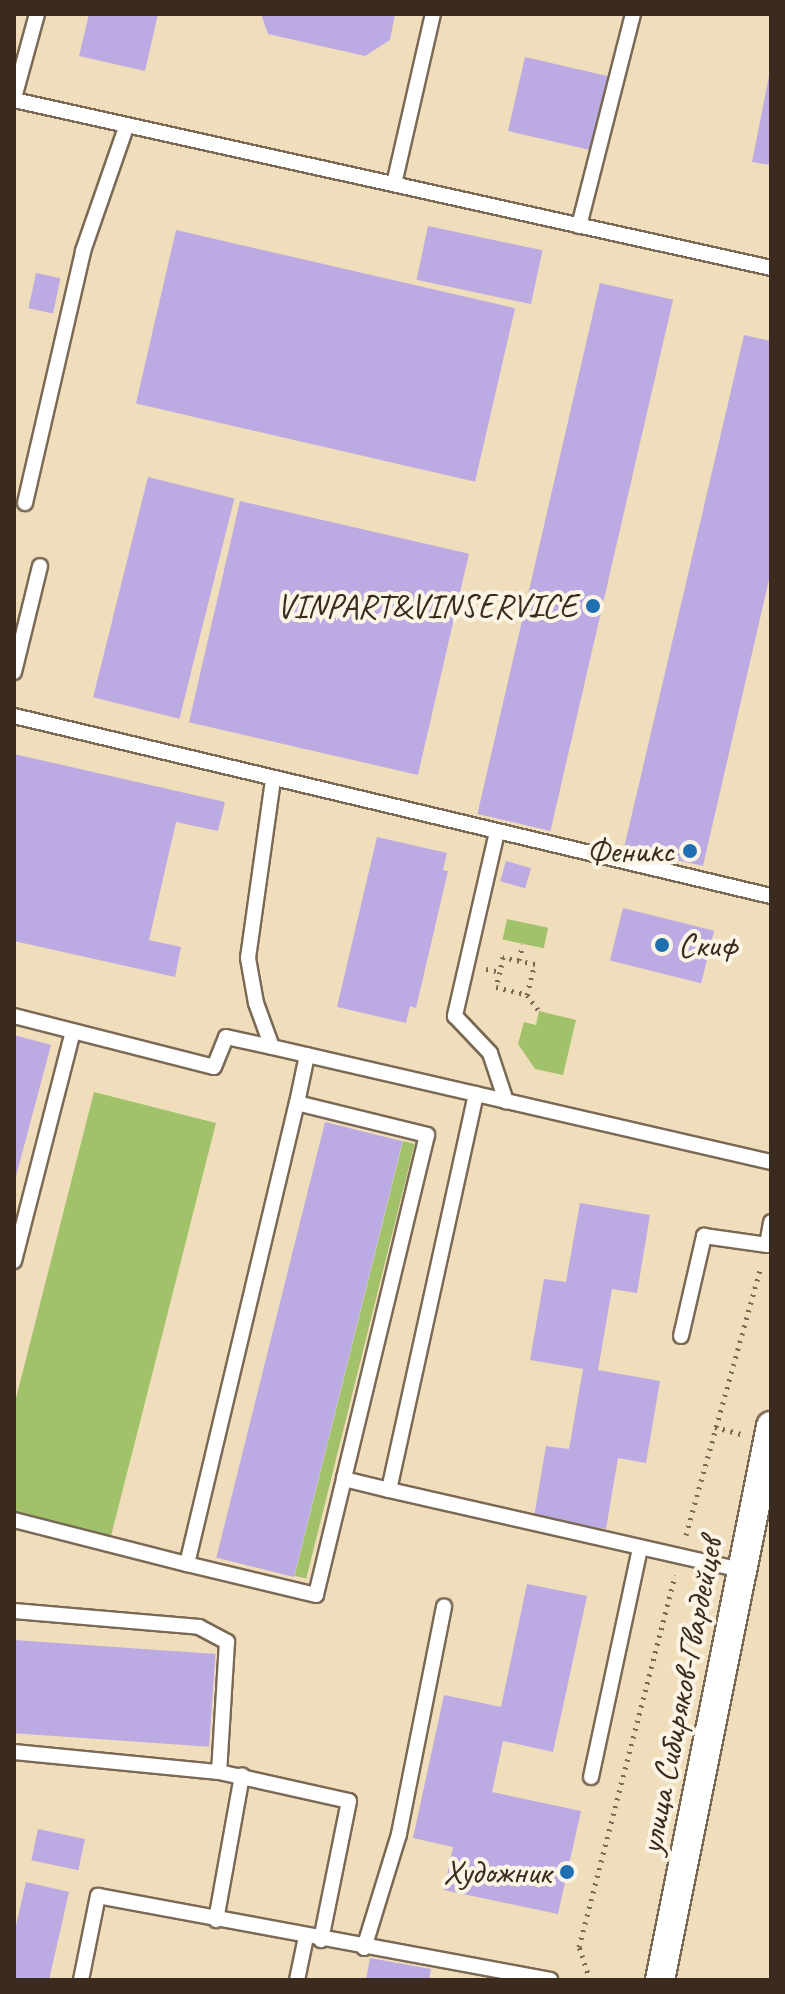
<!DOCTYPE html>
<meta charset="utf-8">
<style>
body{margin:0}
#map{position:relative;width:785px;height:1994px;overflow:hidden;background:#f0ddbb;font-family:Caveat,sans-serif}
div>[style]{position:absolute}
.green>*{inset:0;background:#a1c26a;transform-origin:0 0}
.building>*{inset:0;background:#bbabe2;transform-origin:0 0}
.path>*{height:5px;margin-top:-2.5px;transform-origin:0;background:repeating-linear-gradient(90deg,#7a6955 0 2px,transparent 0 8px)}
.roads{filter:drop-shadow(2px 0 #7a6955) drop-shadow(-2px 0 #7a6955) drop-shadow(0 2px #7a6955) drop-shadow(0 -2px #7a6955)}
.service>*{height:14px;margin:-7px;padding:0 7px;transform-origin:7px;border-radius:7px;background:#fff}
.minor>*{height:28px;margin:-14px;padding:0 14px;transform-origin:14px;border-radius:14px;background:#fff}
.dots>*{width:22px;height:22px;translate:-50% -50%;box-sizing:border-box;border:4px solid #fcf5e5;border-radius:50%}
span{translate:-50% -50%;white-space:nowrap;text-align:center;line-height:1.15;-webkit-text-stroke:8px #fcf5e5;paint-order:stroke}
.poi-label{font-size:34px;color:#3b2a1e}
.right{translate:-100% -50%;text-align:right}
.left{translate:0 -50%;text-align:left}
.street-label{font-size:34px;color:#3b2a1e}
.frame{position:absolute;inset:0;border:16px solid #3b2a1e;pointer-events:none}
</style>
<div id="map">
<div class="green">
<div style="left:507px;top:919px;width:42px;height:21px;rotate:12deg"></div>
<div style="clip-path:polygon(539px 1011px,576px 1020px,563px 1075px,535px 1069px,518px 1044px,524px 1022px,536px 1025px)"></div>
<div style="clip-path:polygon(94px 1092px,216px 1123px,109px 1544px,14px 1520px,14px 1406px)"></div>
<div style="left:403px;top:1141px;width:12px;height:448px;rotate:14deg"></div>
</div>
<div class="building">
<div style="clip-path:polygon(89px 14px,158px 14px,145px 71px,79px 56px)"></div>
<div style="clip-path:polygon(261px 14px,395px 14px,390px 40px,365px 56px,268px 34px)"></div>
<div style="left:525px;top:57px;width:91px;height:76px;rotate:13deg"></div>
<div style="clip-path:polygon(770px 71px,771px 72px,771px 165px,752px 162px)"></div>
<div style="left:428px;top:226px;width:117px;height:55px;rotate:12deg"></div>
<div style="left:176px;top:230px;width:348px;height:178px;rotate:13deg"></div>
<div style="left:36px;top:273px;width:25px;height:36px;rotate:12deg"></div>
<div style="left:600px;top:283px;width:75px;height:545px;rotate:13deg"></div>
<div style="clip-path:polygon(744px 335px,771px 341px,771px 571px,703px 866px,624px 848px)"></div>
<div style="left:148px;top:477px;width:89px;height:227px;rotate:14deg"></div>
<div style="left:240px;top:501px;width:235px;height:227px;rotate:13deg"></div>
<div style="clip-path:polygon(14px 754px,225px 802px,218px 831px,176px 822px,149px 940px,181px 947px,175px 977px,14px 941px)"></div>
<div style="clip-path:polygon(377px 837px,447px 853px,443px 870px,448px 871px,416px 1008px,410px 1006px,406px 1023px,337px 1007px)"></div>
<div style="left:506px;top:861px;width:26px;height:21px;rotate:16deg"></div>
<div style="left:623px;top:908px;width:94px;height:54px;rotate:14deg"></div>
<div style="clip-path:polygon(14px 1035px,51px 1045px,15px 1180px,14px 1179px)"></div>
<div style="left:325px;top:1122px;width:80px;height:449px;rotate:14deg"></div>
<div style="clip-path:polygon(580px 1203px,650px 1215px,637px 1293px,612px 1289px,598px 1370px,660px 1381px,646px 1463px,618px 1458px,606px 1529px,534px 1517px,546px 1446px,569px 1449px,583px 1369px,530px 1360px,544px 1279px,566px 1282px)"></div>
<div style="clip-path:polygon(527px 1584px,587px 1596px,553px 1752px,503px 1741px,492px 1792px,581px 1811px,558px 1914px,444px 1890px,453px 1847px,413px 1838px,444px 1695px,501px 1707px)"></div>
<div style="left:14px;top:1640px;width:202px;height:93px;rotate:4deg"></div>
<div style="left:38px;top:1829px;width:48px;height:32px;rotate:12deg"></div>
<div style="clip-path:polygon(26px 1882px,69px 1892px,49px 1980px,14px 1980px,14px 1934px)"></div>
<div style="clip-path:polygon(370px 1958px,431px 1969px,429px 1980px,366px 1980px)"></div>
</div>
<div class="path">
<div style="left:519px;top:960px;width:16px;rotate:-76deg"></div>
<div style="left:486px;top:969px;width:14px;rotate:12deg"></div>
<div style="left:500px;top:972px;width:16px;rotate:105deg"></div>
<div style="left:496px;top:987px;width:32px;rotate:14deg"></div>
<div style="left:527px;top:995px;width:32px;rotate:-76deg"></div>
<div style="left:535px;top:964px;width:33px;rotate:-168deg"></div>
<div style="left:503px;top:957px;width:15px;rotate:101deg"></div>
<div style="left:527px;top:995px;width:20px;rotate:53deg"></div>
<div style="left:715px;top:1427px;width:27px;rotate:15deg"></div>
<div style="left:686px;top:1535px;width:278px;rotate:-74.4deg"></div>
<div style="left:590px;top:1980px;width:35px;rotate:-108deg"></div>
<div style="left:579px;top:1947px;width:384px;rotate:-75.5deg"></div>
</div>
<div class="roads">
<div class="service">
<div style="left:14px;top:98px;width:87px;rotate:-74.7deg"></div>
<div style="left:14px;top:100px;width:775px;rotate:12.51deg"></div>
<div style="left:394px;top:184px;width:174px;rotate:-77.1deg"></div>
<div style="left:579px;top:226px;width:219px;rotate:-75.7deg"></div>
<div style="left:25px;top:503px;width:259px;rotate:-77deg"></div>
<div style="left:83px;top:251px;width:133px;rotate:-70.8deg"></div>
<div style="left:14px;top:672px;width:109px;rotate:-76.2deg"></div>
<div style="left:14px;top:716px;width:778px;rotate:13.38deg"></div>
<div style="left:497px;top:832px;width:189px;rotate:102.9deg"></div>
<div style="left:455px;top:1016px;width:51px;rotate:46.6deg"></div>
<div style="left:490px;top:1053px;width:51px;rotate:71.6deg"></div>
<div style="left:14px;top:1016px;width:206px;rotate:14.3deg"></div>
<div style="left:214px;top:1067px;width:32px;rotate:-68deg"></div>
<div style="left:226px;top:1037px;width:47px;rotate:12.3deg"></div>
<div style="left:272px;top:1047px;width:47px;rotate:-110deg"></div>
<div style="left:256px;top:1003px;width:46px;rotate:-100.1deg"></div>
<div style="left:248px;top:958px;width:181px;rotate:-82deg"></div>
<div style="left:272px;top:1047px;width:512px;rotate:12.98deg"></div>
<div style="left:476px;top:1094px;width:405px;rotate:102.4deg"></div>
<div style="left:389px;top:1490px;width:362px;rotate:12.8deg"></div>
<div style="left:297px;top:1103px;width:49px;rotate:-78.2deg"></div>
<div style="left:14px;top:1261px;width:237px;rotate:-75.6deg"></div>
<div style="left:681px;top:1336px;width:103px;rotate:-77deg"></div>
<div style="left:704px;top:1236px;width:64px;rotate:8.1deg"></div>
<div style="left:767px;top:1245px;width:23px;rotate:-80deg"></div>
<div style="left:344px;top:1479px;width:119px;rotate:103.6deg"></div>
<div style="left:316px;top:1595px;width:133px;rotate:-166.5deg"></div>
<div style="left:187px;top:1564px;width:474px;rotate:-76.6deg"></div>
<div style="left:297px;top:1103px;width:134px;rotate:13.8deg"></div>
<div style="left:427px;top:1135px;width:354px;rotate:103.6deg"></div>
<div style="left:344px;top:1479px;width:46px;rotate:13.7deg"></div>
<div style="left:14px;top:1520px;width:179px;rotate:14.3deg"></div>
<div style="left:14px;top:1611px;width:186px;rotate:4.9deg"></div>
<div style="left:199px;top:1627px;width:32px;rotate:28deg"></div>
<div style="left:227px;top:1642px;width:130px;rotate:93.5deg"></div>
<div style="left:219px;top:1772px;width:133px;rotate:12.6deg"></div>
<div style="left:349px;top:1801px;width:142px;rotate:101.4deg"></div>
<div style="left:14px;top:1752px;width:206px;rotate:5.6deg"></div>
<div style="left:591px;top:1777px;width:234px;rotate:-77.9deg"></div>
<div style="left:216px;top:1920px;width:147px;rotate:-79.8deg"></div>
<div style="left:364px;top:1948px;width:119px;rotate:-72.9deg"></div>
<div style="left:399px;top:1834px;width:232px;rotate:-78.8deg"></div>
<div style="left:81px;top:1980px;width:86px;rotate:-78.6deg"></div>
<div style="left:98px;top:1896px;width:460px;rotate:10.5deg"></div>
<div style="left:297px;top:1980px;width:44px;rotate:-78.2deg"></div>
</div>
<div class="minor">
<div style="left:660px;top:1980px;width:565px;rotate:-78.67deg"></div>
</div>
</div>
<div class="dots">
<div style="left:593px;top:606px;background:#1f6fb2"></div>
<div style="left:690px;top:851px;background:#1f6fb2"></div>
<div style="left:662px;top:945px;background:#1f6fb2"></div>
<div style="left:567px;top:1872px;background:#1f6fb2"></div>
</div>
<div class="poi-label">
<span class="right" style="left:577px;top:606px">VINPART&amp;VINSERVICE</span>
<span class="right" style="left:674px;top:851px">Феникс</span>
<span class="left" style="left:678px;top:945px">Скиф</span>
<span class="right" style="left:551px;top:1872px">Художник</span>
</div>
<div class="street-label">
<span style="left:680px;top:1696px;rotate:-79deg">улица Сибиряков-Гвардейцев</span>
</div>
<div class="frame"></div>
</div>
